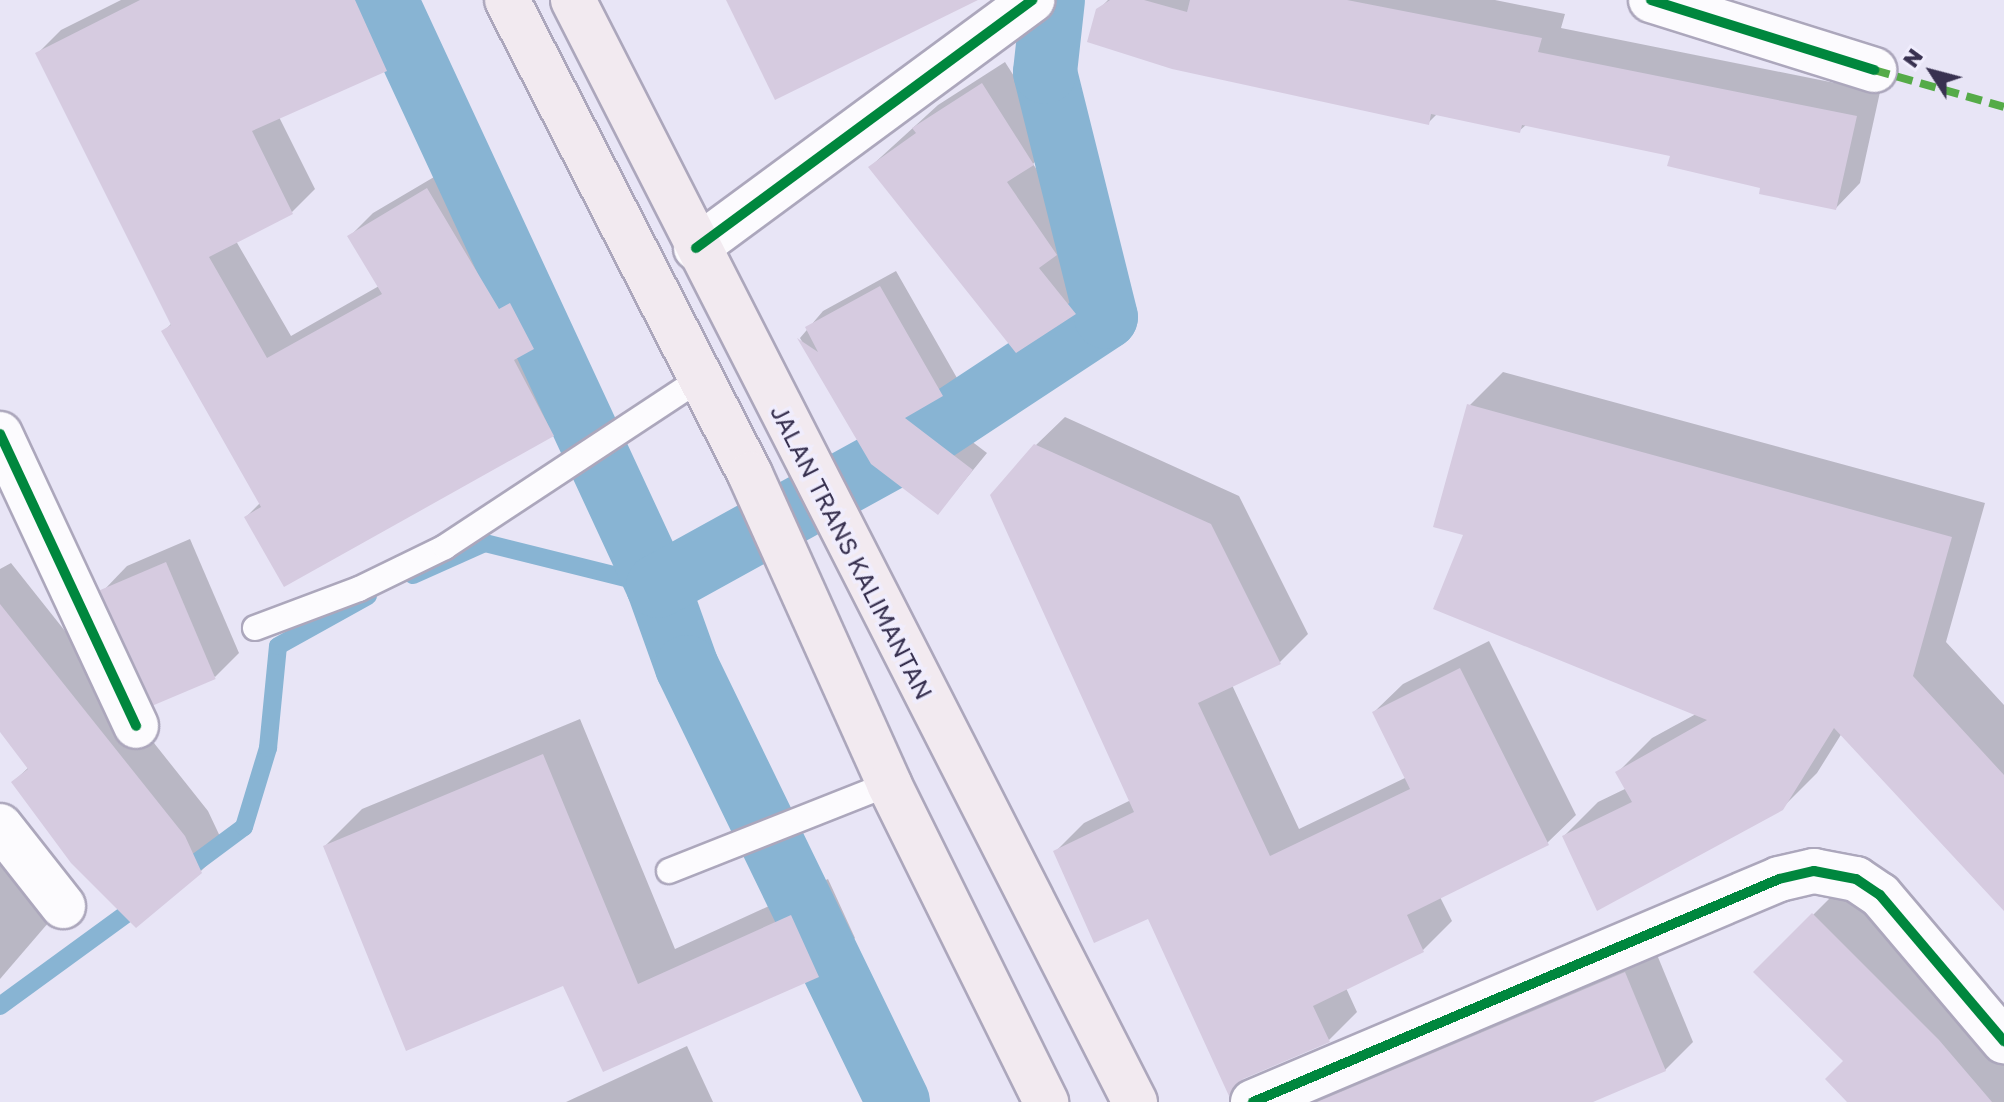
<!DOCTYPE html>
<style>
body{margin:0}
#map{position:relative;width:2004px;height:1102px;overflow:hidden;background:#e8e5f6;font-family:"Golos Text",sans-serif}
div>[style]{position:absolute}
.shadow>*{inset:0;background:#0003}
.stream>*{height:18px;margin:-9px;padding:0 9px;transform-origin:9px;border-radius:9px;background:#88b4d3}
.canal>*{height:64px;margin:-32px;padding:0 32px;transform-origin:32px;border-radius:32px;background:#88b4d3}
.building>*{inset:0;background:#d6cbe0;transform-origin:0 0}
.roads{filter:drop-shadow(2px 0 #aca7bc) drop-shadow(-2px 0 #aca7bc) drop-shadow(0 2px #aca7bc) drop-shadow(0 -2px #aca7bc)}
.service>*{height:24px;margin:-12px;padding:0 12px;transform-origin:12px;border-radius:12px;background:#fcfbfe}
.minor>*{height:44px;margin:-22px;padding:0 22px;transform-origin:22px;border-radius:22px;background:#fcfbfe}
.trunk>*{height:44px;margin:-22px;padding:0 22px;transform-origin:22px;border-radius:22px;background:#f2eaf0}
.quiet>*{height:8px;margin-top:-4px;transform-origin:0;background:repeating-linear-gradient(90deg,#55ab48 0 16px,transparent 0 24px)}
.cycleway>*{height:10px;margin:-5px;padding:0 5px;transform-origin:5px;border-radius:5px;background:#00873e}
span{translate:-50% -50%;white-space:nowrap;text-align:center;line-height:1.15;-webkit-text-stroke:7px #f0edfd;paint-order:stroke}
.street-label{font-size:24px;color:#383150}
.north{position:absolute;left:1892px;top:32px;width:80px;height:80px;-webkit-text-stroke:6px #f0edfd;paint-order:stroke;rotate:306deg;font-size:22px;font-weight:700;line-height:32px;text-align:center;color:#383150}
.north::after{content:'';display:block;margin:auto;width:28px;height:36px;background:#383150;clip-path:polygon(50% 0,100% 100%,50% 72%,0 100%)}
</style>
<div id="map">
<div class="shadow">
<div style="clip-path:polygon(121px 0,387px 0,409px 46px,385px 70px,279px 117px,315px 189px,292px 212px,236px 241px,291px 336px,379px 286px,349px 237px,373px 213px,451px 167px,523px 287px,534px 281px,557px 324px,539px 342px,576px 411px,553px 434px,285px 584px,246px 517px,260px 503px,164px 331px,172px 323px,37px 54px,61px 30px)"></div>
<div style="clip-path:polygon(1108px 0,1495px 0,1565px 14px,1561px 28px,1880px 92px,1860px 183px,1836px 208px,1672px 155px,1527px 124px,1519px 131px,1437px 114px,1428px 123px,1098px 10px)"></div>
<div style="clip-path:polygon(1005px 62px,1055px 141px,1033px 164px,1079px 231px,1063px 247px,1097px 290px,1074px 313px,870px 167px,938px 105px)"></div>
<div style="clip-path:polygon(896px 271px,957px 378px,924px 405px,987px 453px,938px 513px,872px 463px,800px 338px,823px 311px)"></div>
<div style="clip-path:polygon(1503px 372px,1985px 503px,1946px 642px,2004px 705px,2004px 908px,1842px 733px,1817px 773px,1782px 808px,1564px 836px,1598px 802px,1627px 788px,1618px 772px,1652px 738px,1696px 714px,1466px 534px,1469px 406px)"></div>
<div style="clip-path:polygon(1065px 417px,1239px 496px,1308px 634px,1280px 662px,1232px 685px,1299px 829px,1407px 777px,1374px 712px,1403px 684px,1489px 641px,1576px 815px,1547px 843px,1440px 897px,1452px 921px,1423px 950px,1346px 988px,1357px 1012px,1328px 1041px,1055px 852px,1084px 823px,1131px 800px,1036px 445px)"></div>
<div style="clip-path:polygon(190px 539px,239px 653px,215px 677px,103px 591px,127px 566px)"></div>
<div style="clip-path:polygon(11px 563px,208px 811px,225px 847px,201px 871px,13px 782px,29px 767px,0 729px,0 569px)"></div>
<div style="clip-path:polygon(580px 719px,675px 949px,828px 879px,855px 938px,817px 975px,604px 1070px,564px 983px,325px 846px,362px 809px)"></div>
<div style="clip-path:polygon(0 859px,61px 908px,0 979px)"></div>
<div style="clip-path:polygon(1842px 886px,2004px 1053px,2004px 1102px,1850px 1102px,1846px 1060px,1756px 972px)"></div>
<div style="clip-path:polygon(1653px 945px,1693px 1042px,1665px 1070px,1589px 1102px,1285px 1102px)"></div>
<div style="clip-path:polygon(687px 1046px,713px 1102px,566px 1102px)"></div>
</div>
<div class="stream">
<div style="left:413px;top:575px;width:79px;rotate:-24deg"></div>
<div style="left:485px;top:543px;width:178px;rotate:14deg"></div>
<div style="left:178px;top:876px;width:82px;rotate:-36.6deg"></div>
<div style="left:244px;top:827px;width:83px;rotate:-73.1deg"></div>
<div style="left:268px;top:748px;width:102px;rotate:-84.4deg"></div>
<div style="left:278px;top:646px;width:103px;rotate:-29.1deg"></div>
<div style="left:0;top:1006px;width:175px;rotate:-36.1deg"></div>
</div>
<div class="canal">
<div style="left:386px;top:0;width:646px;rotate:65.1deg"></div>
<div style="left:658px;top:586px;width:86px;rotate:70.3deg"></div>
<div style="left:687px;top:667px;width:483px;rotate:64.1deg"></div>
<div style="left:658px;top:586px;width:280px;rotate:-28.9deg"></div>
<div style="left:903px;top:451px;width:243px;rotate:-33.4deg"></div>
<div style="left:1106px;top:317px;width:252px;rotate:-104deg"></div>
<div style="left:1045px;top:72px;width:72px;rotate:-83.7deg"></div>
</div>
<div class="building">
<div style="clip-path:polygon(140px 0,355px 0,387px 71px,252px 131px,293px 214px,209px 257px,267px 358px,382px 294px,347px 236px,427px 188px,499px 309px,510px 303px,534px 349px,514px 360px,554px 436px,284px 587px,244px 517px,261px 507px,161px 331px,171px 325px,35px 53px)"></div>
<div style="clip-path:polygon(726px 0,978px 0,775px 100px)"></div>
<div style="clip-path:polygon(1110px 0,1144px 0,1187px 12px,1190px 0,1347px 0,1542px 38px,1538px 52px,1857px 116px,1836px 210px,1759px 194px,1760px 188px,1667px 166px,1670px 156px,1522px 125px,1520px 133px,1431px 114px,1429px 125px,1172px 69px,1087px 42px,1096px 9px)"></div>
<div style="clip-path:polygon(982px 83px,1034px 165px,1007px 182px,1057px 255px,1039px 268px,1076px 314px,1016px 353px,868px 167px,916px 133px,912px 128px)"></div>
<div style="clip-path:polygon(880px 286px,943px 396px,905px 418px,973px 470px,938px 515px,871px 464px,797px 338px,818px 352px,805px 327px)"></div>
<div style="clip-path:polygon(1467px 404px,1952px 537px,1913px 676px,2004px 775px,2004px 911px,1834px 728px,1783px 810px,1597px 911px,1562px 836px,1632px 802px,1615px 772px,1707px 720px,1433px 609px,1463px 535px,1433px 527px)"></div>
<div style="clip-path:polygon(1034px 444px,1211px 524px,1281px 664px,1198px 703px,1270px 856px,1410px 789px,1372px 712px,1460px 668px,1549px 845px,1407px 915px,1424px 952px,1313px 1006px,1330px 1042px,1243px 1079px,1229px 1096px,1148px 919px,1094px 943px,1053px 851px,1134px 812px,990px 495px)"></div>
<div style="left:166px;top:562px;width:127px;height:72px;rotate:67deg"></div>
<div style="clip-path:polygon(0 604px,185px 836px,202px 873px,136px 928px,71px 863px,11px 782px,28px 769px,0 732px)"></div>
<div style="clip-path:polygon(543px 754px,638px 984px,791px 915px,819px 977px,603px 1072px,563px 986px,406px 1051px,323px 846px)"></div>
<div style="clip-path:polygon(1812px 913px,1939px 1040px,1992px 1102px,1847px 1102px,1825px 1079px,1843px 1061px,1753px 972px)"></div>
<div style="clip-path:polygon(1625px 972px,1666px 1071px,1593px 1102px,1317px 1102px)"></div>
</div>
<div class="roads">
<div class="service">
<div style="left:255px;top:628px;width:111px;rotate:-20.6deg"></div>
<div style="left:359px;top:589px;width:96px;rotate:-26deg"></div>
<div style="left:445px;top:547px;width:303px;rotate:-33.4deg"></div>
<div style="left:669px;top:871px;width:237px;rotate:-21.6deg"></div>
</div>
<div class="minor">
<div style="left:1651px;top:0;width:234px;rotate:17.4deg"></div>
<div style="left:696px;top:248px;width:418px;rotate:-36.4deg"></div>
<div style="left:0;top:434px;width:322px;rotate:65deg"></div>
<div style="left:0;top:826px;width:102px;rotate:51.8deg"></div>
<div style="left:1253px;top:1102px;width:571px;rotate:-22.97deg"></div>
<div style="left:1779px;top:879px;width:36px;rotate:-13deg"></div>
<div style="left:1814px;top:871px;width:43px;rotate:10.8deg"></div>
<div style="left:1856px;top:879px;width:29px;rotate:34deg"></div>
<div style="left:1880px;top:895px;width:192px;rotate:49.7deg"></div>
</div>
<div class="trunk">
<div style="left:507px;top:0;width:533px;rotate:62.86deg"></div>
<div style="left:750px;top:474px;width:340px;rotate:65.8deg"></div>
<div style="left:889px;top:784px;width:355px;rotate:63.7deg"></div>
<div style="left:573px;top:0;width:1237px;rotate:62.98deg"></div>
</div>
</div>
<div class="quiet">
<div style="left:1874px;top:70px;width:135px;rotate:15.9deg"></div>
</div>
<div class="cycleway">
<div style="left:1651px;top:0;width:234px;rotate:17.4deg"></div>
<div style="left:696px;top:248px;width:418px;rotate:-36.4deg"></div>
<div style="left:0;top:434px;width:322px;rotate:65deg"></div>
<div style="left:1253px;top:1102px;width:571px;rotate:-22.97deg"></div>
<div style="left:1779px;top:879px;width:36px;rotate:-13deg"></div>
<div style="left:1814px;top:871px;width:43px;rotate:10.8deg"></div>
<div style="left:1856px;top:879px;width:29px;rotate:34deg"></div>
<div style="left:1880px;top:895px;width:192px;rotate:49.7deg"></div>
</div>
<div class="street-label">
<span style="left:852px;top:552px;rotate:63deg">JALAN TRANS KALIMANTAN</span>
</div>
<div class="north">N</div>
</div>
